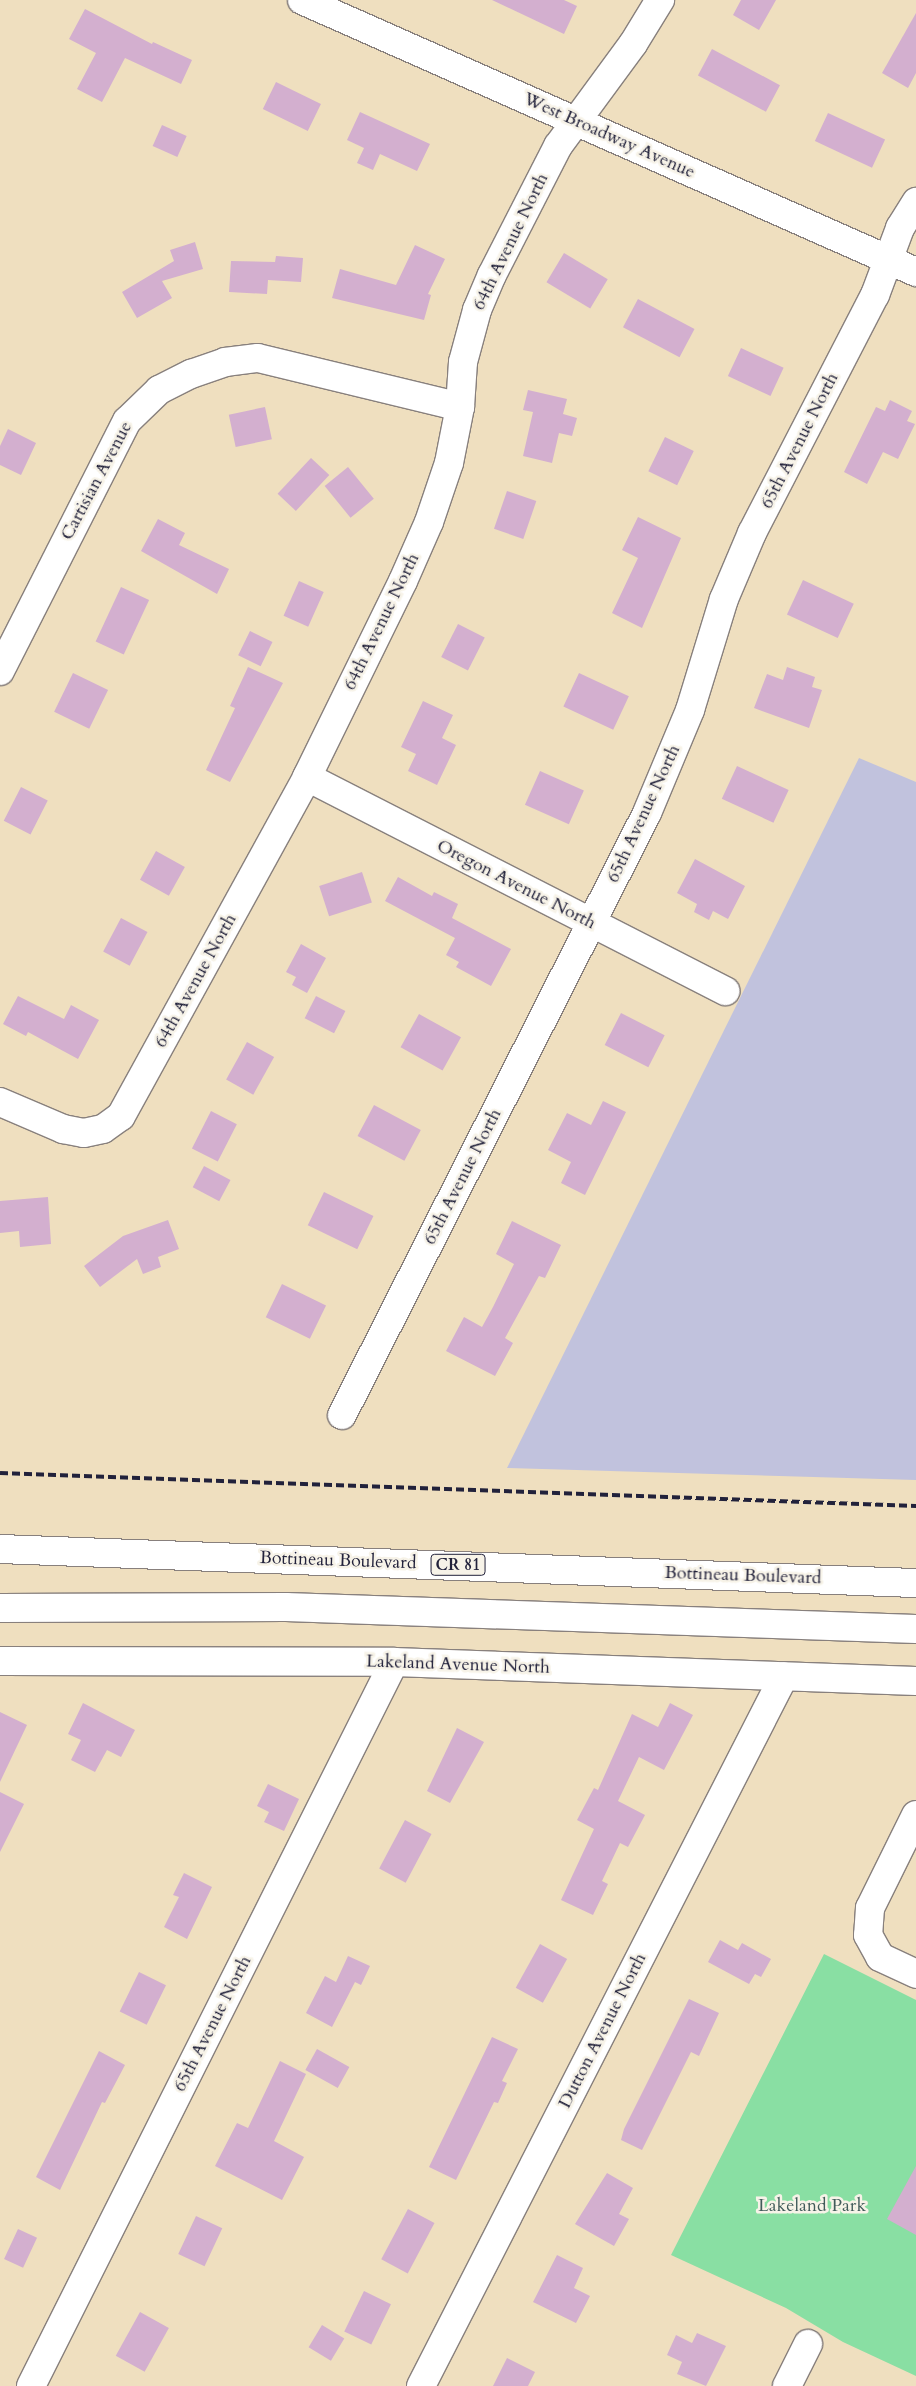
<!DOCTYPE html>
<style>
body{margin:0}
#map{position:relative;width:916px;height:2386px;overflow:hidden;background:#efdfbf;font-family:Cardo,serif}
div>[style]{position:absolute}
.industrial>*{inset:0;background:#c1c2dd}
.green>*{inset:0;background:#89dfa3}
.building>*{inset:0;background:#d3afcf;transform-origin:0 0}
.roads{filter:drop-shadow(1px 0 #88807d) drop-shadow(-1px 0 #88807d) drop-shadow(0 1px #88807d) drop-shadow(0 -1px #88807d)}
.minor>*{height:28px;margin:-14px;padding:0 14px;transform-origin:14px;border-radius:14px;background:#fff}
.highway>*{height:28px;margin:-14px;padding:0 14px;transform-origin:14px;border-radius:14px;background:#fff}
.rail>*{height:4px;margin-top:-2px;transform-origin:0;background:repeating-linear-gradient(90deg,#22223b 0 8px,transparent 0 12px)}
span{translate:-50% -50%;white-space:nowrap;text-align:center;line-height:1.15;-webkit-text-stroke:5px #f7f3e8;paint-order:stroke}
.shield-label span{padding:1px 4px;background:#f7f3e8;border:1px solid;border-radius:4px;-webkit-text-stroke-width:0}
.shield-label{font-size:16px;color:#22223b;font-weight:700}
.street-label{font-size:18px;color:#22223b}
.park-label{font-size:18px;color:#415b5a}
</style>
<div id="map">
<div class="industrial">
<div style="clip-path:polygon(859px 758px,916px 782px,916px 1480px,507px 1468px)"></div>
</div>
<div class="green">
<div style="clip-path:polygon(824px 1954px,916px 2000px,916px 2376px,843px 2342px,786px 2308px,671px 2255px)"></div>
</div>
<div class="building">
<div style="clip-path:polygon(492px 0,564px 0,577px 6px,564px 34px)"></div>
<div style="clip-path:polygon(741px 0,776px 0,759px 30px,733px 15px)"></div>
<div style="clip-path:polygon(85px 9px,152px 44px,153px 42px,192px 60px,181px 84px,125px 58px,102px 102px,77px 89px,96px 53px,69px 39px)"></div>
<div style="clip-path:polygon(916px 13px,916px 73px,908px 88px,882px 73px)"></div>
<div style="left:712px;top:49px;width:77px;height:30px;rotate:28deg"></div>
<div style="left:276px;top:82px;width:50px;height:30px;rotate:26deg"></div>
<div style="clip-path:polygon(360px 112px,430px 144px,417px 171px,380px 154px,373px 170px,357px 163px,364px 148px,347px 140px)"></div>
<div style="left:828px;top:113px;width:63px;height:31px;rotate:25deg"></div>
<div style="left:162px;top:125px;width:27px;height:23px;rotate:24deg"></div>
<div style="clip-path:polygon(195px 242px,203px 269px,162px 281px,172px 298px,137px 318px,122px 292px,174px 261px,170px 250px)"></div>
<div style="clip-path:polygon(415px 245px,445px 259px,428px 294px,431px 295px,424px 320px,332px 298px,340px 269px,396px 285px)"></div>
<div style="left:564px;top:253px;width:51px;height:34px;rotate:31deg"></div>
<div style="clip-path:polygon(276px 256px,303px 258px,301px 282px,268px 280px,267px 294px,229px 292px,231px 261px,275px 262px)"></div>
<div style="left:638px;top:299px;width:64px;height:32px;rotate:28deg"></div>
<div style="left:741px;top:348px;width:47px;height:31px;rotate:25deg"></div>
<div style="clip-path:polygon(528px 390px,567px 399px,563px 414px,577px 418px,572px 436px,559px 433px,552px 463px,523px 456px,533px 412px,523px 410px)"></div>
<div style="clip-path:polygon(890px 400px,912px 411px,907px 421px,915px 424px,898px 459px,883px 452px,867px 484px,844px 472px,876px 407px,885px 411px)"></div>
<div style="left:265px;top:407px;width:33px;height:37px;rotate:78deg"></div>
<div style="clip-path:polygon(8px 429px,36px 443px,21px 475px,0 465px,0 446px)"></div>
<div style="left:665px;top:437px;width:32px;height:38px;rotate:26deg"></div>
<div style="left:311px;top:458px;width:25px;height:49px;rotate:43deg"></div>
<div style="left:348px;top:467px;width:41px;height:30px;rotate:51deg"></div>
<div style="left:507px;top:491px;width:31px;height:40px;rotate:19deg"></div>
<div style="clip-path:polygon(638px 517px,681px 538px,642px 628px,612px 613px,638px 558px,622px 550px)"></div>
<div style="clip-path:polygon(158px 519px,185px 533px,179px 545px,229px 569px,217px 594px,141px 551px)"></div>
<div style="left:803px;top:580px;width:56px;height:38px;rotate:25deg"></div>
<div style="left:299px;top:581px;width:27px;height:38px;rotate:24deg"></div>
<div style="left:121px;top:587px;width:31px;height:60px;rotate:25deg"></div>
<div style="left:458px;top:624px;width:30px;height:37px;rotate:27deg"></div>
<div style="left:250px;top:631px;width:25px;height:27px;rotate:26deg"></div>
<div style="clip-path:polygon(248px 667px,283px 683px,230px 782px,206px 770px,235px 708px,230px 706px)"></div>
<div style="clip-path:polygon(787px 667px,815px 677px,812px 687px,822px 690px,809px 728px,754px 708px,767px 674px,783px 680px)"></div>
<div style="left:73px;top:673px;width:39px;height:43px;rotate:26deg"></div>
<div style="left:579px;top:673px;width:55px;height:37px;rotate:25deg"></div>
<div style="clip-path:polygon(423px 701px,453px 715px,442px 738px,456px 745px,437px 785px,408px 771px,416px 754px,401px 747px)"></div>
<div style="left:737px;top:766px;width:57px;height:36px;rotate:25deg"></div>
<div style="left:540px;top:771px;width:48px;height:37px;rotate:24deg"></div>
<div style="left:21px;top:787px;width:30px;height:38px;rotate:27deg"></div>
<div style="left:156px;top:851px;width:33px;height:33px;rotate:29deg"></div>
<div style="clip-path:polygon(695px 859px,745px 886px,728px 919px,713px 911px,709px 920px,694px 912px,697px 904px,677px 893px)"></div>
<div style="left:362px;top:872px;width:32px;height:45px;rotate:72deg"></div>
<div style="clip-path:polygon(398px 877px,432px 896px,434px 892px,458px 904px,452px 918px,511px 949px,491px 986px,456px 967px,459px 962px,446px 955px,455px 938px,385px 901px)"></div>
<div style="left:121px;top:918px;width:30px;height:38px;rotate:28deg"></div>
<div style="clip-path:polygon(301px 944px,326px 958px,307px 993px,292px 985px,296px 977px,286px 972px)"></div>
<div style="clip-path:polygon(18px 996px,64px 1019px,71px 1005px,99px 1020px,78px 1059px,28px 1032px,26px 1036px,3px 1024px)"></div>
<div style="left:316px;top:996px;width:33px;height:25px;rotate:27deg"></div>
<div style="left:621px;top:1013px;width:49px;height:36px;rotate:27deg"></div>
<div style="left:419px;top:1014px;width:48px;height:38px;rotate:29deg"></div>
<div style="left:247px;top:1042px;width:31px;height:43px;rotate:29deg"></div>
<div style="clip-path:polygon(603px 1101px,626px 1112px,585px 1195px,561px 1183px,571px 1162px,548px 1150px,567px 1113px,591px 1125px)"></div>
<div style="left:374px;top:1105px;width:53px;height:35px;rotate:28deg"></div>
<div style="left:211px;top:1111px;width:29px;height:42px;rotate:27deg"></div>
<div style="left:204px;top:1166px;width:30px;height:24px;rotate:28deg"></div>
<div style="left:324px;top:1192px;width:55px;height:37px;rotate:26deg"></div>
<div style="clip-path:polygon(48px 1197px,51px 1244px,20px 1247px,19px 1231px,0 1233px,0 1201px)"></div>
<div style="clip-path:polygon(168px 1220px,179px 1249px,158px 1257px,161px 1267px,143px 1274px,137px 1259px,100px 1287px,84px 1266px,123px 1236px)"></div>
<div style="clip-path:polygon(512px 1221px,561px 1245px,545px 1278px,539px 1276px,505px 1338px,513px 1343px,495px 1376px,446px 1351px,464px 1317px,482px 1327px,493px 1307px,514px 1264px,496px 1254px)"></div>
<div style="left:282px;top:1284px;width:49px;height:37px;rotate:26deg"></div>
<div style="clip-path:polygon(83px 1703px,135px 1730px,121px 1757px,107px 1750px,95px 1772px,71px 1760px,81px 1740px,68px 1734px)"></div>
<div style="clip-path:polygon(670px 1703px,693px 1715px,664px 1770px,639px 1757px,618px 1801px,645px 1815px,628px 1847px,620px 1843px,602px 1881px,608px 1884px,593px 1915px,561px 1900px,594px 1829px,577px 1820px,594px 1788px,598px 1790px,632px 1714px,658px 1727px)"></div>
<div style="clip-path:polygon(0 1712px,27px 1725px,0 1782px)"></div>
<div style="clip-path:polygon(457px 1728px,484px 1742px,450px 1803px,427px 1791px)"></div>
<div style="clip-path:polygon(268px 1784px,299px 1799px,284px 1831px,264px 1822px,269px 1812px,257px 1806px)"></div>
<div style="clip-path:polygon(0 1792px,24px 1804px,0 1852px)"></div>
<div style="left:405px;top:1820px;width:30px;height:55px;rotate:28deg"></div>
<div style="clip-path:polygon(184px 1873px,212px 1887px,187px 1939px,164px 1927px,179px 1897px,173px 1895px)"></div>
<div style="clip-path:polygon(720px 1940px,738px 1950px,742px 1943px,771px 1959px,761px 1977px,755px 1974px,749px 1984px,708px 1962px)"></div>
<div style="left:540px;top:1944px;width:31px;height:50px;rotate:29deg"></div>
<div style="clip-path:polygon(348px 1956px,370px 1966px,361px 1985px,355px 1982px,332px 2027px,306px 2013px,325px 1976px,336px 1982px)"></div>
<div style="left:139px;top:1972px;width:30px;height:44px;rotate:26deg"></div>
<div style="clip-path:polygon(689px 1999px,719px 2013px,699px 2056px,691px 2052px,642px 2150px,621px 2140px,624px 2129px)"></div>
<div style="clip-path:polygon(492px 2037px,518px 2049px,502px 2081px,507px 2083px,498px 2103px,494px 2102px,456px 2180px,429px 2167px)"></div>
<div style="left:317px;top:2049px;width:37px;height:24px;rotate:29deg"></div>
<div style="clip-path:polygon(99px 2051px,125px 2065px,105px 2103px,102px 2102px,60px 2190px,36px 2177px)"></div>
<div style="clip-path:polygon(280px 2061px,306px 2074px,274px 2141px,304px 2157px,282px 2200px,215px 2166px,237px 2123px,248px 2128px)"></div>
<div style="clip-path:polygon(916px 2166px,916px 2235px,887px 2219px)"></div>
<div style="clip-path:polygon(607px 2173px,633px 2188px,619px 2214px,629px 2219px,614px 2246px,575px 2224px)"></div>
<div style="left:408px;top:2209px;width:30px;height:57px;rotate:28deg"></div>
<div style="left:196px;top:2216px;width:29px;height:42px;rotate:25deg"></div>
<div style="left:18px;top:2229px;width:21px;height:33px;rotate:25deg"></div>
<div style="clip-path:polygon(557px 2255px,583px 2268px,574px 2288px,590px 2296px,576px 2323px,533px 2302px)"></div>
<div style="left:364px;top:2291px;width:30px;height:45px;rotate:26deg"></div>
<div style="left:140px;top:2312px;width:33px;height:50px;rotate:29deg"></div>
<div style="left:322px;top:2325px;width:26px;height:26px;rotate:31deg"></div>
<div style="clip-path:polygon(697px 2333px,726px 2346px,706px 2386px,677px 2374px,682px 2362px,667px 2355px,676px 2335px,692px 2343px)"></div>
<div style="clip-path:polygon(507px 2358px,535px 2372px,528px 2386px,493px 2386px)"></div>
</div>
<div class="roads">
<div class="minor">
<div style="left:302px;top:0;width:672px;rotate:23.89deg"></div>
<div style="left:0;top:671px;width:280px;rotate:-63.1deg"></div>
<div style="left:127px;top:421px;width:45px;rotate:-44.1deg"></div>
<div style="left:159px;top:390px;width:36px;rotate:-27deg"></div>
<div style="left:191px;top:374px;width:36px;rotate:-19deg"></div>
<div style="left:225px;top:362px;width:33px;rotate:-7deg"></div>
<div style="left:258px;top:358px;width:208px;rotate:13.6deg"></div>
<div style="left:307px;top:777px;width:470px;rotate:27.1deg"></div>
<div style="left:0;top:1102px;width:69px;rotate:23.2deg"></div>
<div style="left:63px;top:1129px;width:21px;rotate:11deg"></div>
<div style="left:84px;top:1133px;width:19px;rotate:-12deg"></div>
<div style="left:103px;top:1129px;width:22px;rotate:-36deg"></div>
<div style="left:121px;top:1116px;width:387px;rotate:-61.2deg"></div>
<div style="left:307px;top:777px;width:218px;rotate:-63.9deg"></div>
<div style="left:403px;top:581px;width:64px;rotate:-66.2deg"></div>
<div style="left:429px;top:522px;width:62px;rotate:-71.3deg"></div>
<div style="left:449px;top:463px;width:57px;rotate:-78.9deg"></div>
<div style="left:460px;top:407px;width:45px;rotate:-86.2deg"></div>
<div style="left:463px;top:362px;width:54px;rotate:-74.9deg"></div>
<div style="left:477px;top:310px;width:38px;rotate:-67deg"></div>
<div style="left:492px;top:275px;width:145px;rotate:-62.9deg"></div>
<div style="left:558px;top:146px;width:127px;rotate:-53.7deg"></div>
<div style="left:633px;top:44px;width:52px;rotate:-58.5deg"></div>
<div style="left:342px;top:1415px;width:675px;rotate:-63.13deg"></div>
<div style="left:647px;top:813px;width:112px;rotate:-67.3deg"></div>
<div style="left:690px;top:710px;width:116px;rotate:-73deg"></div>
<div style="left:724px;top:599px;width:72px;rotate:-67deg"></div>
<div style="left:752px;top:533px;width:268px;rotate:-62.7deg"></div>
<div style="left:875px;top:295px;width:72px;rotate:-69.5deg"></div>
<div style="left:900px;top:228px;width:31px;rotate:-58deg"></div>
<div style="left:0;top:1661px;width:394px;rotate:0.1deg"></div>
<div style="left:394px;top:1662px;width:522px;rotate:2.08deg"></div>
<div style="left:916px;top:1815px;width:104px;rotate:116.3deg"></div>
<div style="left:870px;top:1908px;width:27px;rotate:94deg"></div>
<div style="left:868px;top:1935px;width:25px;rotate:61deg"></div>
<div style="left:880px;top:1957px;width:40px;rotate:25deg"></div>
<div style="left:31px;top:2386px;width:810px;rotate:-63.37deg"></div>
<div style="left:421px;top:2386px;width:797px;rotate:-62.92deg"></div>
<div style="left:787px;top:2386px;width:47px;rotate:-63.4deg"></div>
</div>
<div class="highway">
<div style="left:0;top:1549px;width:917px;rotate:2.13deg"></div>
<div style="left:0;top:1608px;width:286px;rotate:-0.2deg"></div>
<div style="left:286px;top:1607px;width:630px;rotate:2deg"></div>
</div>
</div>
<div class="rail">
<div style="left:0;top:1473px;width:917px;rotate:2.06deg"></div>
</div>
<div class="shield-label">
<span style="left:458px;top:1565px">CR 81</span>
</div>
<div class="street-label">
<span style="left:609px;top:136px;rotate:24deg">West Broadway Avenue</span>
<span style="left:511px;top:242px;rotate:-64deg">64th Avenue North</span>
<span style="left:800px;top:441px;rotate:-63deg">65th Avenue North</span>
<span style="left:97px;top:481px;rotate:-62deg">Cartisian Avenue</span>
<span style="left:382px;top:622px;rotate:-64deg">64th Avenue North</span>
<span style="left:644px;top:814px;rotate:-65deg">65th Avenue North</span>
<span style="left:516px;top:885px;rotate:27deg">Oregon Avenue North</span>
<span style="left:196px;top:981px;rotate:-61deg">64th Avenue North</span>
<span style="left:463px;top:1177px;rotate:-63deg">65th Avenue North</span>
<span style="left:338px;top:1561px;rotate:2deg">Bottineau Boulevard</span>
<span style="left:743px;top:1576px;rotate:2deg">Bottineau Boulevard</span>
<span style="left:458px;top:1665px;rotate:2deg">Lakeland Avenue North</span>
<span style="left:213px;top:2024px;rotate:-63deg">65th Avenue North</span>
<span style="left:603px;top:2031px;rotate:-63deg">Dutton Avenue North</span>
</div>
<div class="park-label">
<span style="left:812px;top:2206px">Lakeland Park</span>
</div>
</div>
